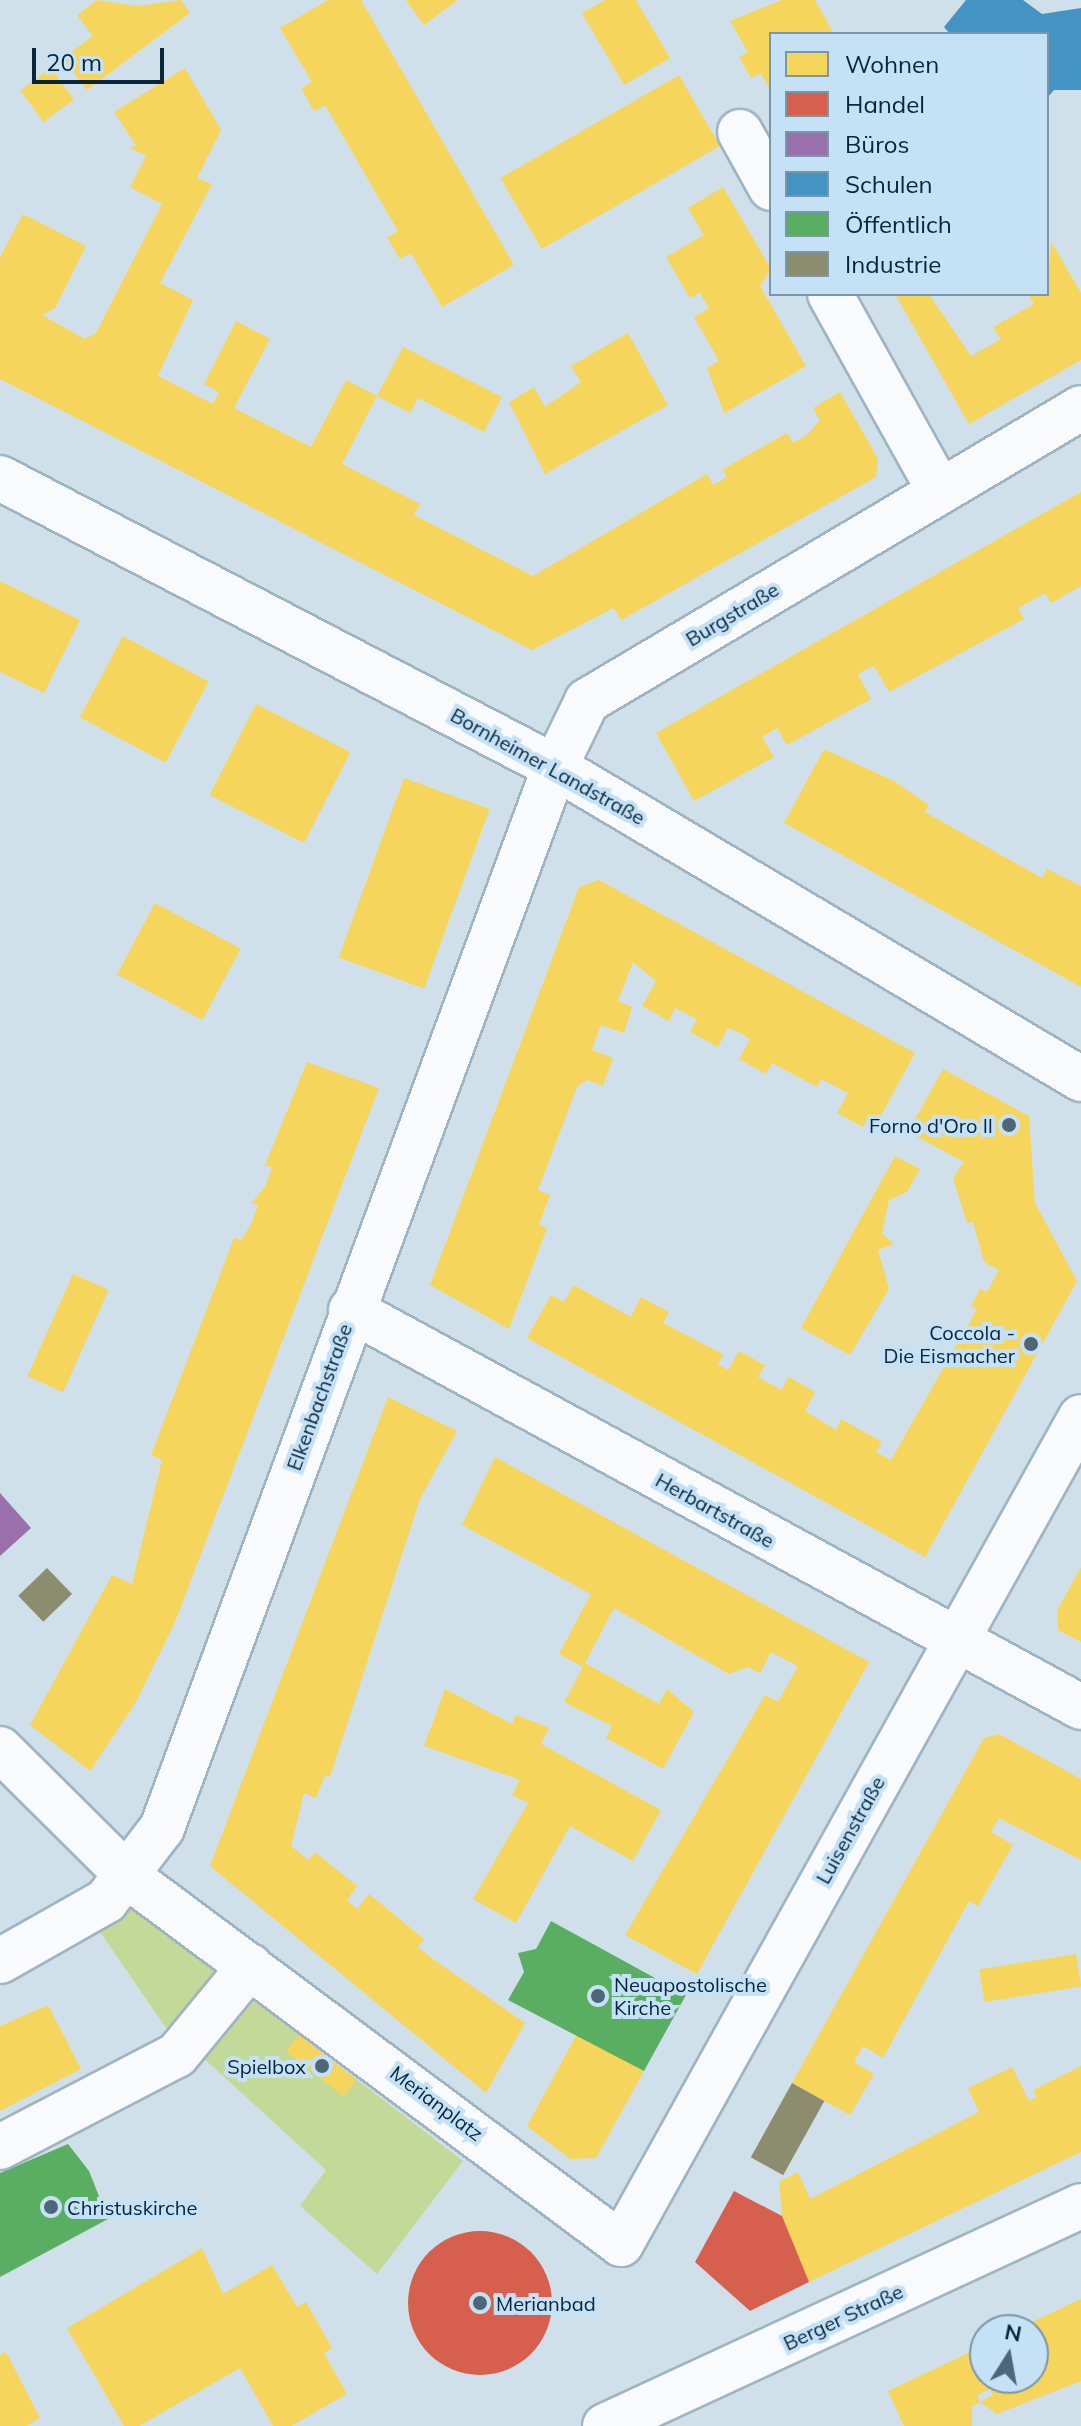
<!DOCTYPE html>
<meta charset="utf-8">
<style>
body{margin:0}
#map{position:relative;width:1081px;height:2426px;overflow:hidden;background:#d0e0eb;font-family:Mulish,sans-serif}
div>[style]{position:absolute}
.green>*{inset:0;background:#c2d997}
.homes>*{inset:0;background:#f6d55c;transform-origin:0 0}
.shops>*{inset:0;background:#d6604d}
.round{border-radius:50%}
.offices>*{inset:0;background:#9970ab}
.schools>*{inset:0;background:#4393c3}
.public>*{inset:0;background:#5aae61}
.industry>*{inset:0;background:#8c8c6e;transform-origin:0 0}
.roads{filter:drop-shadow(2px 0 #9eb4c2) drop-shadow(-2px 0 #9eb4c2) drop-shadow(0 2px #9eb4c2) drop-shadow(0 -2px #9eb4c2)}
.minor>*{height:44px;margin:-22px;padding:0 22px;transform-origin:22px;border-radius:22px;background:#f8fafc}
.dots>*{width:22px;height:22px;translate:-50% -50%;box-sizing:border-box;border:4px solid #c5e1f6;border-radius:50%}
span{translate:-50% -50%;white-space:nowrap;text-align:center;line-height:1.15;-webkit-text-stroke:8px #c5e1f6;paint-order:stroke}
.street-label{font-size:20px;color:#07263a}
.poi-label{font-size:20px;color:#07263a}
.right{translate:-100% -50%;text-align:right}
.left{translate:0 -50%;text-align:left}
.legend{position:absolute;left:769px;top:32px;width:280px;height:264px;box-sizing:border-box;background:#c5e1f6;border:2px solid #7996ab;margin:0;padding:10px 14px;list-style:none;font-size:24px;color:#07263a}
.legend li{display:flex;align-items:center;gap:16px;height:40px}
.legend b{width:40px;border:2px solid #7996ab}
.north{position:absolute;left:969px;top:2314px;width:80px;height:80px;box-sizing:border-box;background:#c5e1f6;border:2px solid #7996ab;border-radius:50%;rotate:11deg;font-size:22px;font-weight:700;line-height:32px;text-align:center;color:#07263a}
.north::after{content:'';display:block;margin:auto;width:28px;height:36px;background:#4d6778;clip-path:polygon(50% 0,100% 100%,50% 72%,0 100%)}
.scale{position:absolute;left:32px;top:48px;width:132px;height:36px;box-sizing:border-box;border:4px solid #07263a;border-top:0;padding-left:10px;font-size:24px;line-height:28px;white-space:nowrap;color:#07263a;-webkit-text-stroke:6px #c5e1f6;paint-order:stroke}
</style>
<div id="map">
<div class="green">
<div style="clip-path:polygon(132px 1898px,229px 1974px,173px 2038px,100px 1932px)"></div>
<div style="clip-path:polygon(248px 1996px,463px 2161px,377px 2274px,300px 2206px,326px 2170px,200px 2055px)"></div>
</div>
<div class="homes">
<div style="clip-path:polygon(97px 0,137px 6px,181px 0,190px 13px,87px 90px,63px 58px,93px 36px,77px 15px)"></div>
<div style="clip-path:polygon(328px 0,361px 0,514px 265px,442px 307px,411px 253px,400px 259px,387px 237px,398px 231px,325px 105px,314px 111px,301px 88px,312px 82px,280px 28px)"></div>
<div style="clip-path:polygon(406px 0,458px 0,424px 25px)"></div>
<div style="clip-path:polygon(605px 0,636px 0,670px 58px,624px 85px,582px 13px)"></div>
<div style="clip-path:polygon(782px 0,815px 0,833px 32px,771px 34px,771px 91px,761px 73px,751px 78px,739px 57px,748px 52px,730px 21px)"></div>
<div style="left:51px;top:68px;width:39px;height:38px;rotate:54deg"></div>
<div style="clip-path:polygon(185px 68px,221px 130px,197px 178px,212px 184px,160px 283px,193px 300px,158px 376px,213px 404px,219px 392px,204px 384px,236px 321px,270px 339px,234px 408px,311px 447px,346px 380px,377px 396px,403px 347px,502px 397px,484px 432px,418px 398px,410px 413px,377px 396px,342px 464px,420px 504px,414px 515px,533px 576px,707px 474px,713px 485px,727px 477px,723px 469px,787px 433px,793px 443px,808px 434px,820px 420px,813px 408px,840px 392px,878px 459px,876px 477px,621px 620px,614px 608px,532px 650px,0 379px,0 257px,23px 214px,86px 246px,55px 308px,42px 315px,85px 339px,96px 333px,162px 204px,130px 187px,146px 156px,130px 148px,136px 145px,114px 112px)"></div>
<div style="left:679px;top:75px;width:82px;height:206px;rotate:60deg"></div>
<div style="clip-path:polygon(723px 187px,771px 269px,760px 286px,806px 366px,724px 413px,707px 368px,719px 361px,694px 317px,709px 308px,700px 293px,690px 298px,666px 257px,704px 235px,688px 208px)"></div>
<div style="clip-path:polygon(1051px 241px,1081px 293px,1081px 360px,969px 424px,895px 294px,929px 294px,971px 356px,1001px 339px,993px 327px,1034px 304px,1028px 294px,1047px 294px)"></div>
<div style="clip-path:polygon(628px 333px,668px 405px,545px 474px,509px 402px,534px 387px,545px 407px,581px 382px,571px 366px)"></div>
<div style="clip-path:polygon(1081px 492px,1081px 586px,1051px 603px,1045px 593px,1018px 608px,1024px 619px,889px 692px,874px 666px,865px 670px,858px 674px,871px 699px,787px 745px,777px 728px,762px 737px,774px 757px,694px 801px,656px 733px)"></div>
<div style="clip-path:polygon(0 581px,80px 620px,44px 693px,0 672px)"></div>
<div style="left:123px;top:636px;width:97px;height:92px;rotate:28deg"></div>
<div style="left:256px;top:704px;width:106px;height:102px;rotate:27deg"></div>
<div style="clip-path:polygon(824px 749px,894px 781px,929px 805px,925px 812px,1042px 878px,1047px 869px,1081px 886px,1081px 987px,784px 823px)"></div>
<div style="left:404px;top:778px;width:91px;height:191px;rotate:20deg"></div>
<div style="clip-path:polygon(599px 880px,915px 1053px,878px 1121px,869px 1116px,863px 1127px,837px 1113px,848px 1093px,821px 1079px,817px 1087px,772px 1063px,766px 1074px,739px 1059px,750px 1039px,738px 1032px,728px 1028px,718px 1047px,690px 1032px,697px 1019px,675px 1008px,669px 1021px,642px 1006px,656px 981px,633px 962px,618px 1001px,632px 1007px,624px 1033px,601px 1025px,592px 1050px,613px 1058px,603px 1086px,587px 1080px,577px 1087px,538px 1190px,550px 1195px,539px 1225px,547px 1228px,509px 1329px,430px 1285px,579px 887px)"></div>
<div style="left:155px;top:903px;width:97px;height:81px;rotate:28deg"></div>
<div style="clip-path:polygon(307px 1062px,379px 1088px,175px 1622px,136px 1702px,90px 1771px,30px 1725px,112px 1575px,132px 1584px,162px 1460px,151px 1455px,234px 1238px,241px 1240px,251px 1224px,258px 1205px,251px 1203px,265px 1187px,272px 1167px,265px 1165px)"></div>
<div style="clip-path:polygon(943px 1069px,1029px 1116px,1035px 1203px,1077px 1281px,925px 1557px,527px 1338px,551px 1295px,564px 1302px,574px 1285px,631px 1317px,641px 1297px,669px 1312px,663px 1323px,723px 1354px,718px 1364px,728px 1370px,739px 1351px,765px 1365px,758px 1377px,770px 1384px,781px 1390px,789px 1377px,815px 1392px,805px 1411px,836px 1430px,841px 1419px,882px 1442px,876px 1452px,891px 1460px,977px 1309px,971px 1306px,980px 1289px,987px 1292px,999px 1270px,984px 1262px,973px 1222px,967px 1223px,953px 1178px,964px 1162px,908px 1132px)"></div>
<div style="clip-path:polygon(895px 1156px,920px 1169px,907px 1192px,889px 1200px,882px 1233px,894px 1244px,878px 1250px,889px 1289px,850px 1355px,801px 1328px)"></div>
<div style="left:73px;top:1274px;width:39px;height:112px;rotate:24deg"></div>
<div style="clip-path:polygon(388px 1397px,457px 1431px,420px 1499px,330px 1777px,325px 1775px,316px 1798px,304px 1793px,291px 1846px,308px 1860px,315px 1852px,357px 1886px,347px 1900px,357px 1909px,369px 1894px,424px 1939px,418px 1947px,433px 1959px,525px 2023px,486px 2093px,210px 1866px)"></div>
<div style="clip-path:polygon(495px 1457px,869px 1662px,697px 1974px,625px 1935px,765px 1695px,778px 1702px,798px 1666px,771px 1652px,760px 1673px,748px 1667px,729px 1674px,614px 1608px,585px 1663px,659px 1704px,667px 1689px,694px 1712px,663px 1769px,606px 1738px,612px 1726px,564px 1702px,583px 1667px,559px 1654px,591px 1594px,462px 1525px)"></div>
<div style="clip-path:polygon(1081px 1567px,1081px 1642px,1058px 1630px,1057px 1611px)"></div>
<div style="clip-path:polygon(445px 1689px,512px 1724px,516px 1715px,549px 1728px,541px 1744px,661px 1810px,633px 1861px,570px 1826px,516px 1923px,473px 1899px,528px 1803px,512px 1795px,520px 1780px,424px 1746px)"></div>
<div style="clip-path:polygon(999px 1734px,1081px 1779px,1081px 1860px,999px 1818px,991px 1832px,1013px 1845px,978px 1906px,969px 1901px,883px 2058px,863px 2046px,854px 2062px,874px 2074px,850px 2115px,792px 2083px,984px 1738px)"></div>
<div style="left:1076px;top:1954px;width:33px;height:98px;rotate:81deg"></div>
<div style="clip-path:polygon(48px 2005px,81px 2069px,0 2111px,0 2026px)"></div>
<div style="clip-path:polygon(577px 2034px,644px 2071px,596px 2158px,570px 2159px,527px 2126px)"></div>
<div style="left:299px;top:2035px;width:73px;height:21px;rotate:38deg"></div>
<div style="clip-path:polygon(1081px 2066px,1081px 2152px,809px 2282px,783px 2225px,779px 2182px,798px 2172px,810px 2199px,979px 2112px,968px 2088px,1012px 2067px,1029px 2101px,1037px 2097px,1033px 2090px)"></div>
<div style="clip-path:polygon(202px 2248px,223px 2294px,272px 2265px,297px 2307px,306px 2302px,318px 2323px,332px 2348px,324px 2353px,347px 2394px,291px 2426px,273px 2426px,240px 2368px,139px 2426px,124px 2426px,67px 2328px)"></div>
<div style="clip-path:polygon(evenodd,1081px 2299px,1081px 2381px,997px 2414px,980px 2402px,972px 2406px,972px 2426px,904px 2426px,888px 2391px,985px 2345px,985px 2378px,1033px 2378px,1033px 2330px,1015px 2330px,1081px 2299px,990px 2389px,993px 2395px,980px 2402px,977px 2395px,990px 2389px)"></div>
<div style="clip-path:polygon(6px 2352px,40px 2418px,26px 2426px,0 2426px,0 2355px)"></div>
</div>
<div class="shops">
<div style="clip-path:polygon(734px 2191px,782px 2216px,809px 2282px,750px 2311px,695px 2262px)"></div>
<div class="round" style="left:408px;top:2231px;width:144px;height:144px"></div>
</div>
<div class="offices">
<div style="clip-path:polygon(0 1493px,31px 1528px,0 1556px)"></div>
</div>
<div class="schools">
<div style="clip-path:polygon(966px 0,1023px 0,1042px 14px,1081px 8px,1081px 90px,1054px 90px,1047px 98px,1047px 34px,950px 34px,944px 27px)"></div>
</div>
<div class="public">
<div style="clip-path:polygon(551px 1921px,686px 1995px,644px 2071px,508px 2000px,524px 1972px,518px 1953px,536px 1949px)"></div>
<div style="clip-path:polygon(68px 2144px,89px 2171px,108px 2219px,0 2277px,0 2173px)"></div>
</div>
<div class="industry">
<div style="left:47px;top:1568px;width:36px;height:40px;rotate:46deg"></div>
<div style="left:792px;top:2083px;width:37px;height:85px;rotate:29deg"></div>
</div>
<div class="roads">
<div class="minor">
<div style="left:740px;top:132px;width:64px;rotate:61deg"></div>
<div style="left:830px;top:294px;width:224px;rotate:60.9deg"></div>
<div style="left:0;top:478px;width:626px;rotate:27.51deg"></div>
<div style="left:555px;top:767px;width:612px;rotate:30.67deg"></div>
<div style="left:351px;top:1310px;width:831px;rotate:28.54deg"></div>
<div style="left:0;top:1749px;width:183px;rotate:44.8deg"></div>
<div style="left:130px;top:1878px;width:612px;rotate:36.7deg"></div>
<div style="left:621px;top:2244px;width:946px;rotate:-60.92deg"></div>
<div style="left:0;top:1961px;width:122px;rotate:-29.5deg"></div>
<div style="left:106px;top:1901px;width:92px;rotate:-52.5deg"></div>
<div style="left:162px;top:1828px;width:1131px;rotate:-69.68deg"></div>
<div style="left:555px;top:767px;width:73px;rotate:-64.1deg"></div>
<div style="left:587px;top:701px;width:574px;rotate:-30.67deg"></div>
<div style="left:0;top:2147px;width:199px;rotate:-27.5deg"></div>
<div style="left:177px;top:2055px;width:115px;rotate:-50.6deg"></div>
<div style="left:605px;top:2426px;width:524px;rotate:-24.81deg"></div>
</div>
</div>
<div class="dots">
<div style="left:1009px;top:1125px;background:#4d6778"></div>
<div style="left:1031px;top:1344px;background:#4d6778"></div>
<div style="left:598px;top:1996px;background:#4d6778"></div>
<div style="left:322px;top:2066px;background:#4d6778"></div>
<div style="left:51px;top:2207px;background:#4d6778"></div>
<div style="left:480px;top:2303px;background:#4d6778"></div>
</div>
<div class="street-label">
<span style="left:732px;top:614px;rotate:-31deg">Burgstraße</span>
<span style="left:548px;top:766px;rotate:29deg">Bornheimer Landstraße</span>
<span style="left:319px;top:1397px;rotate:-70deg">Elkenbachstraße</span>
<span style="left:715px;top:1510px;rotate:29deg">Herbartstraße</span>
<span style="left:850px;top:1830px;rotate:-61deg">Luisenstraße</span>
<span style="left:437px;top:2103px;rotate:37deg">Merianplatz</span>
<span style="left:843px;top:2317px;rotate:-25deg">Berger Straße</span>
</div>
<div class="poi-label">
<span class="right" style="left:993px;top:1125px">Forno d'Oro II</span>
<span class="right" style="left:1015px;top:1344px">Coccola -<br>Die Eismacher</span>
<span class="left" style="left:614px;top:1996px">Neuapostolische<br>Kirche</span>
<span class="right" style="left:306px;top:2066px">Spielbox</span>
<span class="left" style="left:67px;top:2207px">Christuskirche</span>
<span class="left" style="left:496px;top:2303px">Merianbad</span>
</div>
<ul class="legend">
<li><b style="height:22px;background:#f6d55c"></b>Wohnen</li>
<li><b style="height:22px;background:#d6604d"></b>Handel</li>
<li><b style="height:22px;background:#9970ab"></b>Büros</li>
<li><b style="height:22px;background:#4393c3"></b>Schulen</li>
<li><b style="height:22px;background:#5aae61"></b>Öffentlich</li>
<li><b style="height:22px;background:#8c8c6e"></b>Industrie</li>
</ul>
<div class="north">N</div>
<div class="scale">20 m</div>
</div>
